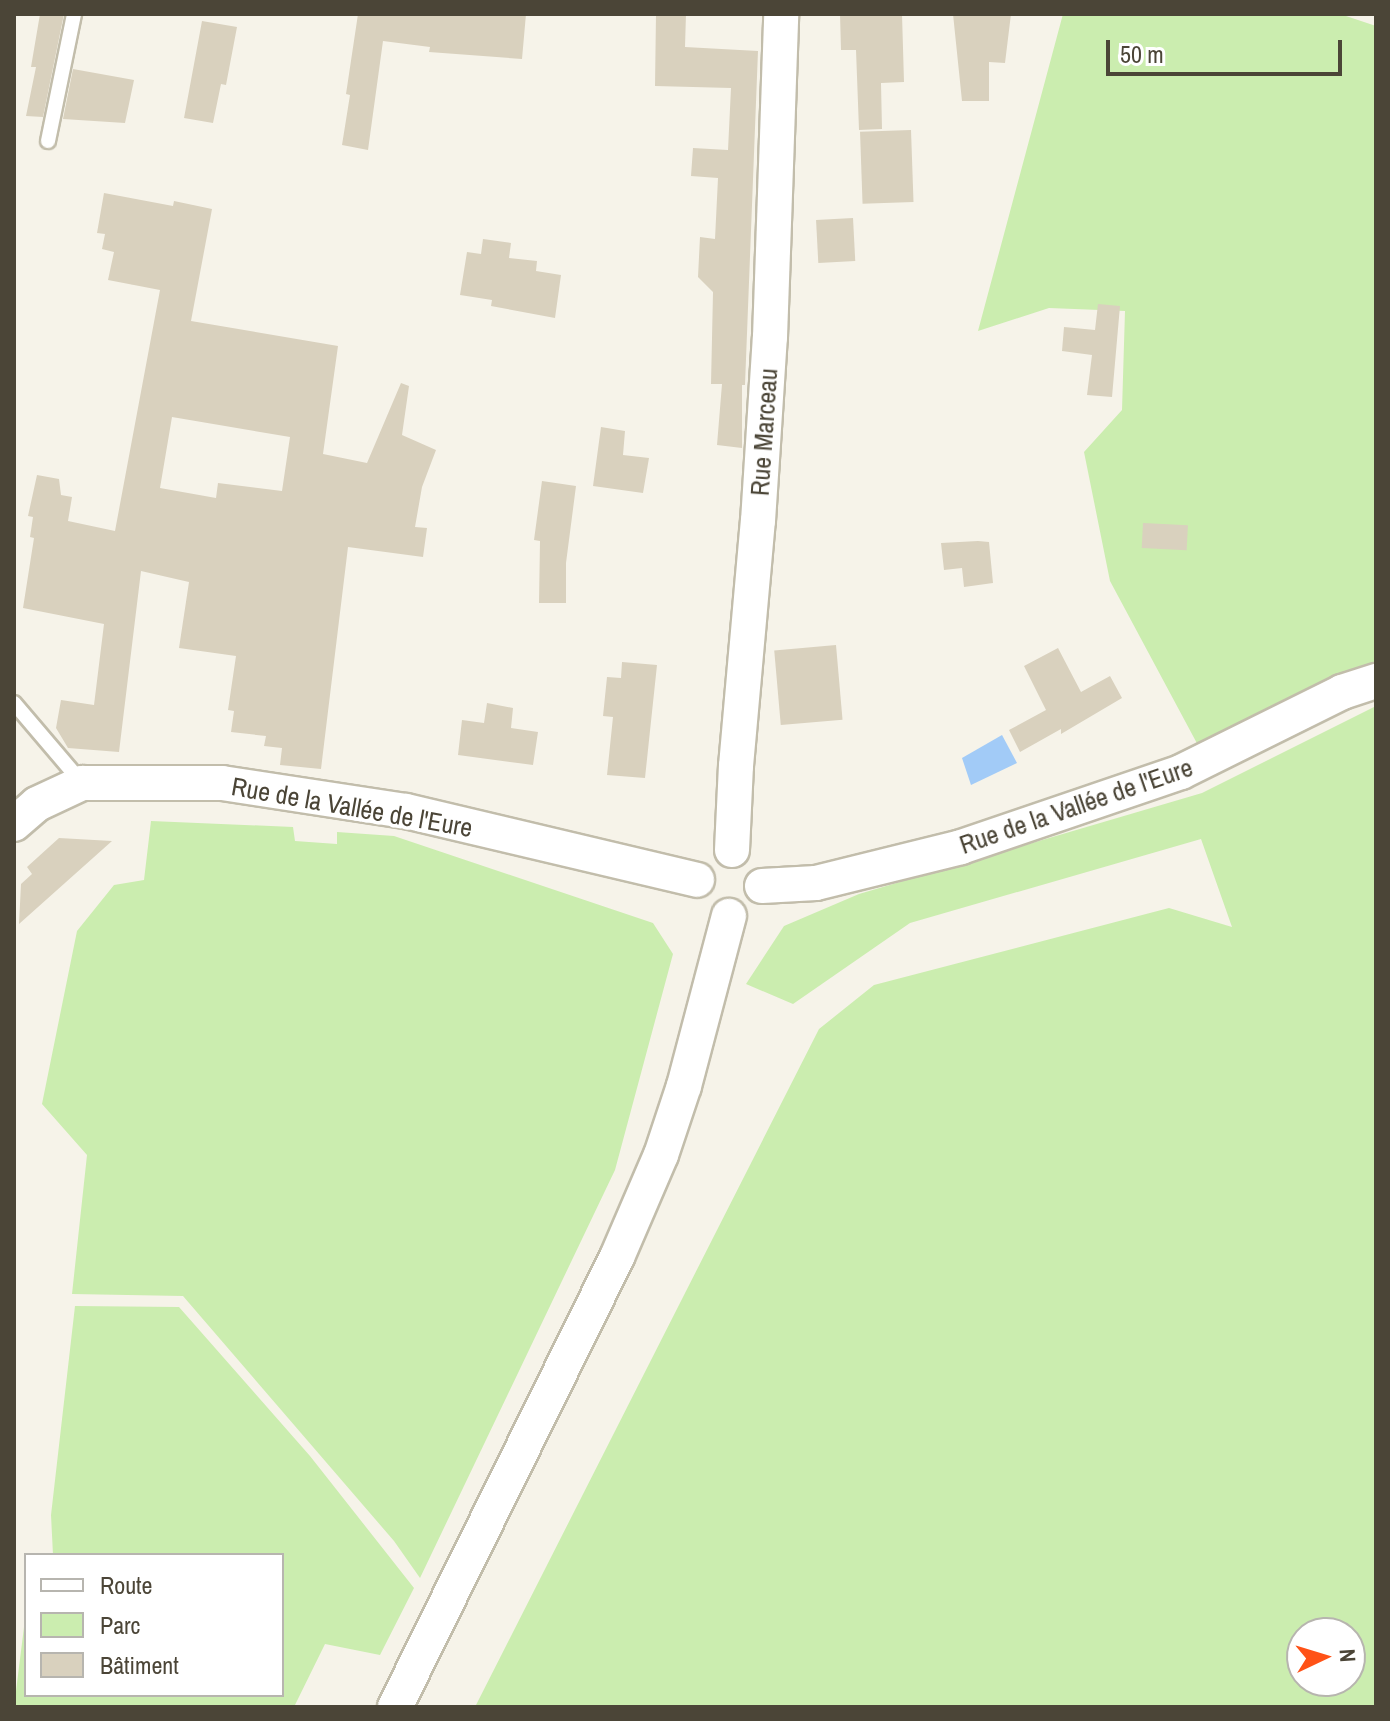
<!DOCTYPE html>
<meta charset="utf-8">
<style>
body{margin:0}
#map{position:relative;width:1390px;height:1721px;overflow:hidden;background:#f6f3e9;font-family:"Archivo Narrow",sans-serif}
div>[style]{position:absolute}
.green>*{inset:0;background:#cbedaf}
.water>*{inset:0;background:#a2cbf7}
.building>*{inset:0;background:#d9d1be;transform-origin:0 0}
.roads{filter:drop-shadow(2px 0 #c2bdab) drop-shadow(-2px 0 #c2bdab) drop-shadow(0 2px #c2bdab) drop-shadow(0 -2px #c2bdab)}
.service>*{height:14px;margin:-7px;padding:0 7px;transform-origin:7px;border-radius:7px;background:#fff}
.tertiary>*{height:34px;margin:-17px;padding:0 17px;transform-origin:17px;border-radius:17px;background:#fff}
span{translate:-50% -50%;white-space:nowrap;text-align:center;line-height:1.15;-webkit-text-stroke:7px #fff;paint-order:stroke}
.street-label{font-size:26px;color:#4b4537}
.frame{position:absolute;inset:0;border:16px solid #4b4537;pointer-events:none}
.legend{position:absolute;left:24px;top:1553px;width:260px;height:144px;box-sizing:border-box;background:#fff;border:2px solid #b7b5af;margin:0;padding:10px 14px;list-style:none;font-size:24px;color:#4b4537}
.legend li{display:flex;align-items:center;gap:16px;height:40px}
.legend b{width:40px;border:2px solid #b7b5af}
.north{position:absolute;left:1286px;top:1617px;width:80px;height:80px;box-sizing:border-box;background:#fff;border:2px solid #b7b5af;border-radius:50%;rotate:86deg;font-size:22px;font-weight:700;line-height:32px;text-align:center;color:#4b4537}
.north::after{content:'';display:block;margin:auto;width:28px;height:36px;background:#ff5217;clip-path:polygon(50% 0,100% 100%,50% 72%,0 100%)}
.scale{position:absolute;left:1106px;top:40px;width:236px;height:36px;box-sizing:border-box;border:4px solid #4b4537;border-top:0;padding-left:10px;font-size:24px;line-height:28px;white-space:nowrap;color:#4b4537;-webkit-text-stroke:6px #fff;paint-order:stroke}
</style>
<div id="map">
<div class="green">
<div style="clip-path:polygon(1063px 14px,1340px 14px,1376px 26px,1376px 673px,1200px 749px,1110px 581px,1084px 452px,1122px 410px,1125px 311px,1049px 308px,978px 331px)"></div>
<div style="clip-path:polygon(evenodd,1376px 706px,1376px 1707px,475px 1707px,819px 1029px,874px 985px,1169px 908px,1232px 927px,1201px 839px,910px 923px,793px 1004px,746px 984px,784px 926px,859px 894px,1202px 793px,1376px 706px,1302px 1633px,1350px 1633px,1350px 1681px,1302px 1681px,1302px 1633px)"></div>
<div style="clip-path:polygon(151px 821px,293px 827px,295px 841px,337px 844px,337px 832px,394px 836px,653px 923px,673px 954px,615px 1170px,420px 1578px,394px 1541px,183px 1296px,72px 1294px,87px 1155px,42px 1104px,77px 931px,114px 885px,144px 880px)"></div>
<div style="clip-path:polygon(75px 1306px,179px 1307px,310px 1456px,414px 1588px,380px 1655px,325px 1644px,294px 1707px,14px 1707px,26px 1611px,26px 1695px,282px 1695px,282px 1555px,53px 1555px,51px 1515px)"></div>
</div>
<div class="water">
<div style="clip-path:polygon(1002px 735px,1017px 763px,971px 785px,962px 758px)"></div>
</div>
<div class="building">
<div style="clip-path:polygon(40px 14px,64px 14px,43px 117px,26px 116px,36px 67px,31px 67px)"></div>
<div style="clip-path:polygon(358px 14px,526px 14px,522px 59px,429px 52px,430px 47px,383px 41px,368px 150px,342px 145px,350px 95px,346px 94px)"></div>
<div style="clip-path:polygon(656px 14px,686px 14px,685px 47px,758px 51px,745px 385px,742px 385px,742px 448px,717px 445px,722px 384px,711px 384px,713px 292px,698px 277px,700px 237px,715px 239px,718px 178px,691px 176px,693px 148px,728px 150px,731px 88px,655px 86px)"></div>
<div style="clip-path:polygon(840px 14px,902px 14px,904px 82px,881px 83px,882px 129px,859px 130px,856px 50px,841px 50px)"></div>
<div style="clip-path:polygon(953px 14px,1011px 14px,1005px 63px,989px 62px,989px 101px,962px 101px)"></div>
<div style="clip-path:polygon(202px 21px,237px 27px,226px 85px,221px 84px,213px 123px,184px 118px)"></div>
<div style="clip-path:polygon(73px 69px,134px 80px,125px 123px,63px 119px)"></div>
<div style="left:911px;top:130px;width:72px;height:51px;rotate:88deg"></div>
<div style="clip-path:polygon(evenodd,104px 193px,173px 206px,174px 201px,212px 209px,191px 321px,338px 346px,323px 454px,367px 463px,401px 383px,409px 386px,402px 435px,436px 450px,422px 487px,415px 527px,427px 528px,423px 557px,348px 547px,321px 769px,280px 765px,282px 748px,264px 746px,266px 736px,231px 732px,234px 711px,228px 710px,236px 656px,179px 648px,189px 582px,141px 571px,119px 752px,68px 748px,56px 728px,61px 700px,94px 705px,104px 624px,23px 608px,34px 538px,30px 537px,33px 517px,28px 516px,37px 475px,59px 479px,61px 495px,72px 497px,68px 521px,115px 531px,160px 290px,108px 280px,114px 252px,102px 249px,105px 234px,97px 233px,104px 193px,172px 417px,290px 437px,282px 491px,218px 483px,216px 498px,160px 488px,172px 417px)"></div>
<div style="left:853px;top:218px;width:43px;height:37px;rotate:87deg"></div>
<div style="clip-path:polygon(483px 239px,511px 243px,509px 258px,537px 261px,536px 271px,561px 275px,555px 318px,491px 306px,492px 300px,460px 295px,467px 252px,481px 254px)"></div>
<div style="clip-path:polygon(1098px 304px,1120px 306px,1112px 397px,1087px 395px,1092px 355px,1062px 351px,1064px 327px,1095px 330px)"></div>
<div style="clip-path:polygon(601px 427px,625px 431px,623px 455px,649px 458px,643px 493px,593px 486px)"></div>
<div style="clip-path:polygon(542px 481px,576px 486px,566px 563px,566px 603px,539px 603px,540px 541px,534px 540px)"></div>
<div style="left:1143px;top:523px;width:45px;height:25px;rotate:3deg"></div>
<div style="clip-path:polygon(978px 541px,989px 542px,993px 583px,964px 587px,962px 568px,944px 570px,941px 543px)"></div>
<div style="left:836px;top:645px;width:75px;height:62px;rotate:85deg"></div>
<div style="clip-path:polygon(1058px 648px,1081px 692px,1110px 676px,1122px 698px,1061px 734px,1061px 729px,1020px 752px,1009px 730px,1046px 710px,1024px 666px)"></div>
<div style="clip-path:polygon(622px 662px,657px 665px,645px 778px,607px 775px,613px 717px,603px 716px,607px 677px,621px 678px)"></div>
<div style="clip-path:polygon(487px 703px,513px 708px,511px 728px,538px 732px,533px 765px,458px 755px,462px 720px,484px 723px)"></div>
<div style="clip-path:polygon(59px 838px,112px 841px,19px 924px,21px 884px,32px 874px,27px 867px)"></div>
</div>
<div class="roads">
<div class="service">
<div style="left:48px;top:141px;width:130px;rotate:-78.4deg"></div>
<div style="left:14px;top:703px;width:105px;rotate:49.6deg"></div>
</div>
<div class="tertiary">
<div style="left:14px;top:824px;width:30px;rotate:-41deg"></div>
<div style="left:37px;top:804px;width:50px;rotate:-25deg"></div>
<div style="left:82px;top:783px;width:140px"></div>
<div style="left:222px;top:783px;width:186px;rotate:8.7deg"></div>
<div style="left:406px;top:811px;width:299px;rotate:13.3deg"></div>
<div style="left:732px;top:850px;width:84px;rotate:-87.3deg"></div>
<div style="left:736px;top:766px;width:246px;rotate:-84.9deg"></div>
<div style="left:758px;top:521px;width:184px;rotate:-86.3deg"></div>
<div style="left:770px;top:337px;width:323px;rotate:-88deg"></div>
<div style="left:762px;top:886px;width:54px;rotate:-3.2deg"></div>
<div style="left:816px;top:883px;width:149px;rotate:-13.9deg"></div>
<div style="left:961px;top:847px;width:232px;rotate:-18.8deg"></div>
<div style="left:1181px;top:772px;width:180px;rotate:-26.4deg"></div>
<div style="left:1342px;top:692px;width:36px;rotate:-18deg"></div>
<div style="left:395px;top:1707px;width:502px;rotate:-63.74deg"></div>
<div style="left:617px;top:1257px;width:111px;rotate:-66.7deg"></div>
<div style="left:661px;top:1155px;width:73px;rotate:-71.6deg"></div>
<div style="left:684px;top:1086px;width:176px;rotate:-75.2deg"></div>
</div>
</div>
<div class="street-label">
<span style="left:764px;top:432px;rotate:-86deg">Rue Marceau</span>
<span style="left:1076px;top:806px;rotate:-19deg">Rue de la Vallée de l'Eure</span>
<span style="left:352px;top:807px;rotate:10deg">Rue de la Vallée de l'Eure</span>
</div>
<div class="frame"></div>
<ul class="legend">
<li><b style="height:10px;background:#fff"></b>Route</li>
<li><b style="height:22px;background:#cbedaf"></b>Parc</li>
<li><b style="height:22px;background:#d9d1be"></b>Bâtiment</li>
</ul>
<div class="north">N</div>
<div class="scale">50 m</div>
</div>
